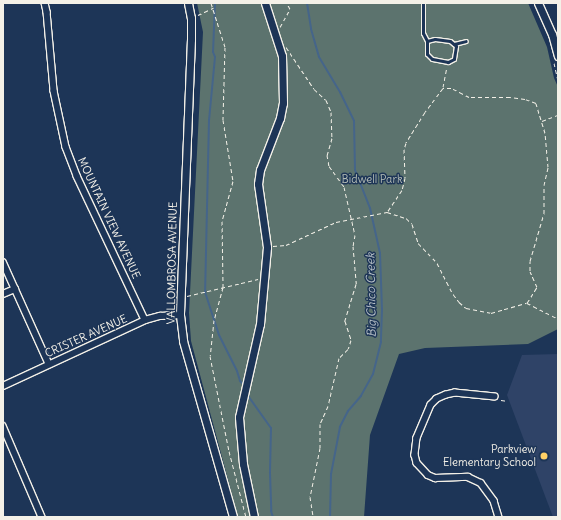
<!DOCTYPE html>
<style>
body{margin:0}
#map{position:relative;width:561px;height:520px;overflow:hidden;background:#1d3557;font-family:Delius,sans-serif}
div>[style]{position:absolute}
.built>*{inset:0;background:#2f4367}
.green>*{inset:0;background:#5c736e}
.stream>*{height:2px;margin:-1px;padding:0 1px;transform-origin:1px;border-radius:1px;background:#45658a}
.path>*{height:1px;margin-top:-0.5px;transform-origin:0;background:repeating-linear-gradient(90deg,#f4f1e8 0 4px,transparent 0 7px)}
.roads{filter:drop-shadow(1px 0 #f4f1e8) drop-shadow(-1px 0 #f4f1e8) drop-shadow(0 1px #f4f1e8) drop-shadow(0 -1px #f4f1e8)}
.service>*{height:3px;margin:-1.5px;padding:0 1.5px;transform-origin:1.5px;border-radius:1.5px;background:#1d3557}
.minor>*{height:5.5px;margin:-2.75px;padding:0 2.75px;transform-origin:2.75px;border-radius:2.75px;background:#1d3557}
.tertiary>*{height:7px;margin:-3.5px;padding:0 3.5px;transform-origin:3.5px;border-radius:3.5px;background:#1d3557}
.dots>*{width:11px;height:11px;translate:-50% -50%;box-sizing:border-box;border:2px solid #1d3557;border-radius:50%}
span{translate:-50% -50%;white-space:nowrap;text-align:center;line-height:1.15;-webkit-text-stroke:3px #1d3557;paint-order:stroke}
.park-label{font-size:11px;color:#b7bfb7}
.street-label{font-size:11px;color:#f4f1e8}
.poi-label{font-size:11px;color:#f4f1e8}
.right{translate:-100% -50%;text-align:right}
.water-label{font-size:12px;color:#b7c0c7;font-style:italic}
.frame{position:absolute;inset:0;border:4px solid #f4f1e8;pointer-events:none}
</style>
<div id="map">
<div class="built">
<div style="clip-path:polygon(558px 354px,558px 517px,553px 517px,507px 395px,522px 355px)"></div>
</div>
<div class="green">
<div style="clip-path:polygon(197px 3px,528px 3px,547px 47px,554px 78px,558px 87px,558px 329px,528px 344px,425px 348px,399px 354px,370px 435px,364px 517px,238px 517px,191px 341px,189px 313px,203px 32px)"></div>
</div>
<div class="stream">
<div style="left:215px;top:3px;width:49px;rotate:92.3deg"></div>
<div style="left:213px;top:52px;width:5px;rotate:68deg"></div>
<div style="left:215px;top:57px;width:63px;rotate:95.4deg"></div>
<div style="left:209px;top:120px;width:172px;rotate:91.3deg"></div>
<div style="left:205px;top:292px;width:45px;rotate:72deg"></div>
<div style="left:219px;top:335px;width:40px;rotate:63.4deg"></div>
<div style="left:237px;top:371px;width:10px;rotate:73deg"></div>
<div style="left:240px;top:381px;width:6px;rotate:45deg"></div>
<div style="left:307px;top:3px;width:26px;rotate:81deg"></div>
<div style="left:311px;top:29px;width:29px;rotate:74deg"></div>
<div style="left:319px;top:57px;width:41px;rotate:59deg"></div>
<div style="left:340px;top:92px;width:32px;rotate:64deg"></div>
<div style="left:354px;top:121px;width:49px;rotate:88.8deg"></div>
<div style="left:355px;top:170px;width:41px;rotate:68.5deg"></div>
<div style="left:370px;top:208px;width:46px;rotate:77.5deg"></div>
<div style="left:380px;top:253px;width:56px;rotate:88deg"></div>
<div style="left:382px;top:309px;width:33px;rotate:92deg"></div>
<div style="left:381px;top:342px;width:33px;rotate:104deg"></div>
<div style="left:373px;top:374px;width:25px;rotate:119deg"></div>
<div style="left:361px;top:396px;width:20px;rotate:131deg"></div>
<div style="left:348px;top:411px;width:18px;rotate:117deg"></div>
<div style="left:340px;top:427px;width:48px;rotate:100.8deg"></div>
<div style="left:331px;top:474px;width:43px;rotate:91.3deg"></div>
<div style="left:246px;top:393px;width:43px;rotate:54.5deg"></div>
<div style="left:271px;top:428px;width:45px;rotate:91.3deg"></div>
<div style="left:270px;top:473px;width:38px;rotate:88deg"></div>
<div style="left:271px;top:511px;width:6px;rotate:72deg"></div>
</div>
<div class="path">
<div style="left:211px;top:3px;width:46px;rotate:72.3deg"></div>
<div style="left:225px;top:47px;width:73px;rotate:91.6deg"></div>
<div style="left:223px;top:120px;width:62px;rotate:80.7deg"></div>
<div style="left:233px;top:181px;width:41px;rotate:105.4deg"></div>
<div style="left:222px;top:221px;width:66px;rotate:89.1deg"></div>
<div style="left:223px;top:287px;width:34px;rotate:105deg"></div>
<div style="left:214px;top:320px;width:36px;rotate:96deg"></div>
<div style="left:210px;top:356px;width:97px;rotate:78.7deg"></div>
<div style="left:229px;top:451px;width:68px;rotate:75.6deg"></div>
<div style="left:198px;top:15px;width:17px;rotate:-25deg"></div>
<div style="left:280px;top:27px;width:21px;rotate:-61deg"></div>
<div style="left:290px;top:9px;width:7px;rotate:-117deg"></div>
<div style="left:286px;top:47px;width:50px;rotate:56.3deg"></div>
<div style="left:314px;top:89px;width:16px;rotate:43deg"></div>
<div style="left:326px;top:100px;width:13px;rotate:67deg"></div>
<div style="left:331px;top:112px;width:26px;rotate:88deg"></div>
<div style="left:332px;top:138px;width:18px;rotate:106deg"></div>
<div style="left:327px;top:155px;width:11px;rotate:80deg"></div>
<div style="left:329px;top:166px;width:26px;rotate:54deg"></div>
<div style="left:344px;top:187px;width:49px;rotate:77.1deg"></div>
<div style="left:355px;top:235px;width:11px;rotate:100deg"></div>
<div style="left:353px;top:246px;width:38px;rotate:85deg"></div>
<div style="left:356px;top:284px;width:39px;rotate:107deg"></div>
<div style="left:345px;top:321px;width:20px;rotate:72deg"></div>
<div style="left:351px;top:340px;width:9px;rotate:108deg"></div>
<div style="left:348px;top:349px;width:13px;rotate:135deg"></div>
<div style="left:339px;top:358px;width:49px;rotate:102.9deg"></div>
<div style="left:328px;top:406px;width:20px;rotate:114deg"></div>
<div style="left:320px;top:424px;width:24px;rotate:90deg"></div>
<div style="left:320px;top:448px;width:50px;rotate:101.5deg"></div>
<div style="left:310px;top:497px;width:20px;rotate:81deg"></div>
<div style="left:554px;top:63px;width:17px;rotate:77deg"></div>
<div style="left:443px;top:87px;width:20px;rotate:-79deg"></div>
<div style="left:542px;top:121px;width:17px;rotate:-21deg"></div>
<div style="left:273px;top:246px;width:13px;rotate:-4deg"></div>
<div style="left:286px;top:245px;width:55px;rotate:-24.7deg"></div>
<div style="left:336px;top:222px;width:52px;rotate:-11.1deg"></div>
<div style="left:387px;top:212px;width:20px;rotate:18deg"></div>
<div style="left:406px;top:218px;width:8px;rotate:45deg"></div>
<div style="left:412px;top:224px;width:20px;rotate:72deg"></div>
<div style="left:418px;top:243px;width:28px;rotate:46deg"></div>
<div style="left:437px;top:263px;width:35px;rotate:63deg"></div>
<div style="left:453px;top:294px;width:10px;rotate:53deg"></div>
<div style="left:459px;top:302px;width:9px;rotate:41deg"></div>
<div style="left:466px;top:308px;width:25px;rotate:11deg"></div>
<div style="left:491px;top:313px;width:37px;rotate:-16deg"></div>
<div style="left:527px;top:303px;width:19px;rotate:-58deg"></div>
<div style="left:537px;top:287px;width:17px;rotate:-114deg"></div>
<div style="left:530px;top:271px;width:10px;rotate:-90deg"></div>
<div style="left:530px;top:261px;width:50px;rotate:-73.7deg"></div>
<div style="left:544px;top:213px;width:28px;rotate:-90deg"></div>
<div style="left:544px;top:185px;width:18px;rotate:-77deg"></div>
<div style="left:548px;top:167px;width:34px;rotate:-95deg"></div>
<div style="left:545px;top:133px;width:31px;rotate:-107deg"></div>
<div style="left:536px;top:103px;width:12px;rotate:-160deg"></div>
<div style="left:525px;top:99px;width:15px;rotate:-172deg"></div>
<div style="left:510px;top:97px;width:41px;rotate:180deg"></div>
<div style="left:469px;top:97px;width:20px;rotate:-153deg"></div>
<div style="left:451px;top:88px;width:8px;rotate:180deg"></div>
<div style="left:443px;top:88px;width:30px;rotate:127deg"></div>
<div style="left:425px;top:112px;width:36px;rotate:122deg"></div>
<div style="left:406px;top:143px;width:6px;rotate:108deg"></div>
<div style="left:404px;top:149px;width:29px;rotate:88deg"></div>
<div style="left:405px;top:178px;width:12px;rotate:104deg"></div>
<div style="left:402px;top:190px;width:27px;rotate:124deg"></div>
<div style="left:187px;top:296px;width:73px;rotate:-13.5deg"></div>
<div style="left:527px;top:303px;width:35px;rotate:27deg"></div>
<div style="left:501px;top:400px;width:7px;rotate:8deg"></div>
</div>
<div class="roads">
<div class="service">
<div style="left:423px;top:3px;width:30px;rotate:90deg"></div>
<div style="left:423px;top:33px;width:9px;rotate:63deg"></div>
<div style="left:435px;top:39px;width:15px;rotate:8deg"></div>
<div style="left:450px;top:41px;width:8px;rotate:40deg"></div>
<div style="left:456px;top:46px;width:13px;rotate:99deg"></div>
<div style="left:454px;top:59px;width:7px;rotate:153deg"></div>
<div style="left:448px;top:62px;width:16px;rotate:-169deg"></div>
<div style="left:432px;top:59px;width:7px;rotate:-135deg"></div>
<div style="left:427px;top:54px;width:13px;rotate:-90deg"></div>
<div style="left:427px;top:41px;width:8px;rotate:-14deg"></div>
<div style="left:454px;top:44px;width:12px;rotate:-14deg"></div>
</div>
<div class="minor">
<div style="left:45px;top:3px;width:9px;rotate:77deg"></div>
<div style="left:47px;top:12px;width:79px;rotate:84.9deg"></div>
<div style="left:54px;top:91px;width:57px;rotate:77.9deg"></div>
<div style="left:66px;top:147px;width:31px;rotate:69deg"></div>
<div style="left:77px;top:176px;width:159px;rotate:64.7deg"></div>
<div style="left:3px;top:262px;width:112px;rotate:65.7deg"></div>
<div style="left:3px;top:294px;width:13px;rotate:-23deg"></div>
<div style="left:3px;top:386px;width:157px;rotate:-24.9deg"></div>
<div style="left:145px;top:320px;width:16px;rotate:-15deg"></div>
<div style="left:160px;top:316px;width:20px;rotate:-3deg"></div>
<div style="left:495px;top:397px;width:40px;rotate:-174.3deg"></div>
<div style="left:455px;top:393px;width:9px;rotate:167deg"></div>
<div style="left:446px;top:395px;width:10px;rotate:156deg"></div>
<div style="left:437px;top:399px;width:8px;rotate:135deg"></div>
<div style="left:431px;top:405px;width:36px;rotate:113deg"></div>
<div style="left:417px;top:438px;width:17px;rotate:97deg"></div>
<div style="left:415px;top:455px;width:8px;rotate:76deg"></div>
<div style="left:417px;top:463px;width:16px;rotate:47deg"></div>
<div style="left:428px;top:475px;width:8px;rotate:23deg"></div>
<div style="left:435px;top:478px;width:33px;rotate:-2deg"></div>
<div style="left:468px;top:477px;width:14px;rotate:25deg"></div>
<div style="left:481px;top:483px;width:22px;rotate:54deg"></div>
<div style="left:494px;top:501px;width:17px;rotate:73deg"></div>
<div style="left:3px;top:426px;width:99px;rotate:66.8deg"></div>
</div>
<div class="tertiary">
<div style="left:188px;top:3px;width:15px;rotate:79deg"></div>
<div style="left:191px;top:18px;width:21px;rotate:90deg"></div>
<div style="left:191px;top:39px;width:276px;rotate:92.3deg"></div>
<div style="left:180px;top:315px;width:26px;rotate:83deg"></div>
<div style="left:183px;top:341px;width:183px;rotate:74.1deg"></div>
<div style="left:538px;top:3px;width:34px;rotate:66deg"></div>
<div style="left:552px;top:34px;width:23px;rotate:75deg"></div>
<div style="left:254px;top:517px;width:54px;rotate:-101.7deg"></div>
<div style="left:243px;top:464px;width:47px;rotate:-94.9deg"></div>
<div style="left:239px;top:417px;width:95px;rotate:-77.3deg"></div>
<div style="left:260px;top:324px;width:77px;rotate:-84.8deg"></div>
<div style="left:267px;top:247px;width:64px;rotate:-98.1deg"></div>
<div style="left:258px;top:184px;width:14px;rotate:-82deg"></div>
<div style="left:260px;top:170px;width:56px;rotate:-69deg"></div>
<div style="left:280px;top:118px;width:15px;rotate:-79deg"></div>
<div style="left:283px;top:103px;width:47px;rotate:-91.2deg"></div>
<div style="left:282px;top:56px;width:56px;rotate:-107.8deg"></div>
</div>
</div>
<div class="dots">
<div style="left:544px;top:456px;background:#ffd166"></div>
</div>
<div class="park-label">
<span style="left:372px;top:179px">Bidwell Park</span>
</div>
<div class="street-label">
<span style="left:109px;top:218px;rotate:65deg">MOUNTAIN VIEW AVENUE</span>
<span style="left:172px;top:263px;rotate:-89deg">VALLOMBROSA AVENUE</span>
<span style="left:86px;top:336px;rotate:-24deg">CRISTER AVENUE</span>
</div>
<div class="poi-label">
<span class="right" style="left:536px;top:456px">Parkview<br>Elementary School</span>
</div>
<div class="water-label">
<span style="left:371px;top:295px;rotate:-91deg">Big Chico Creek</span>
</div>
<div class="frame"></div>
</div>
